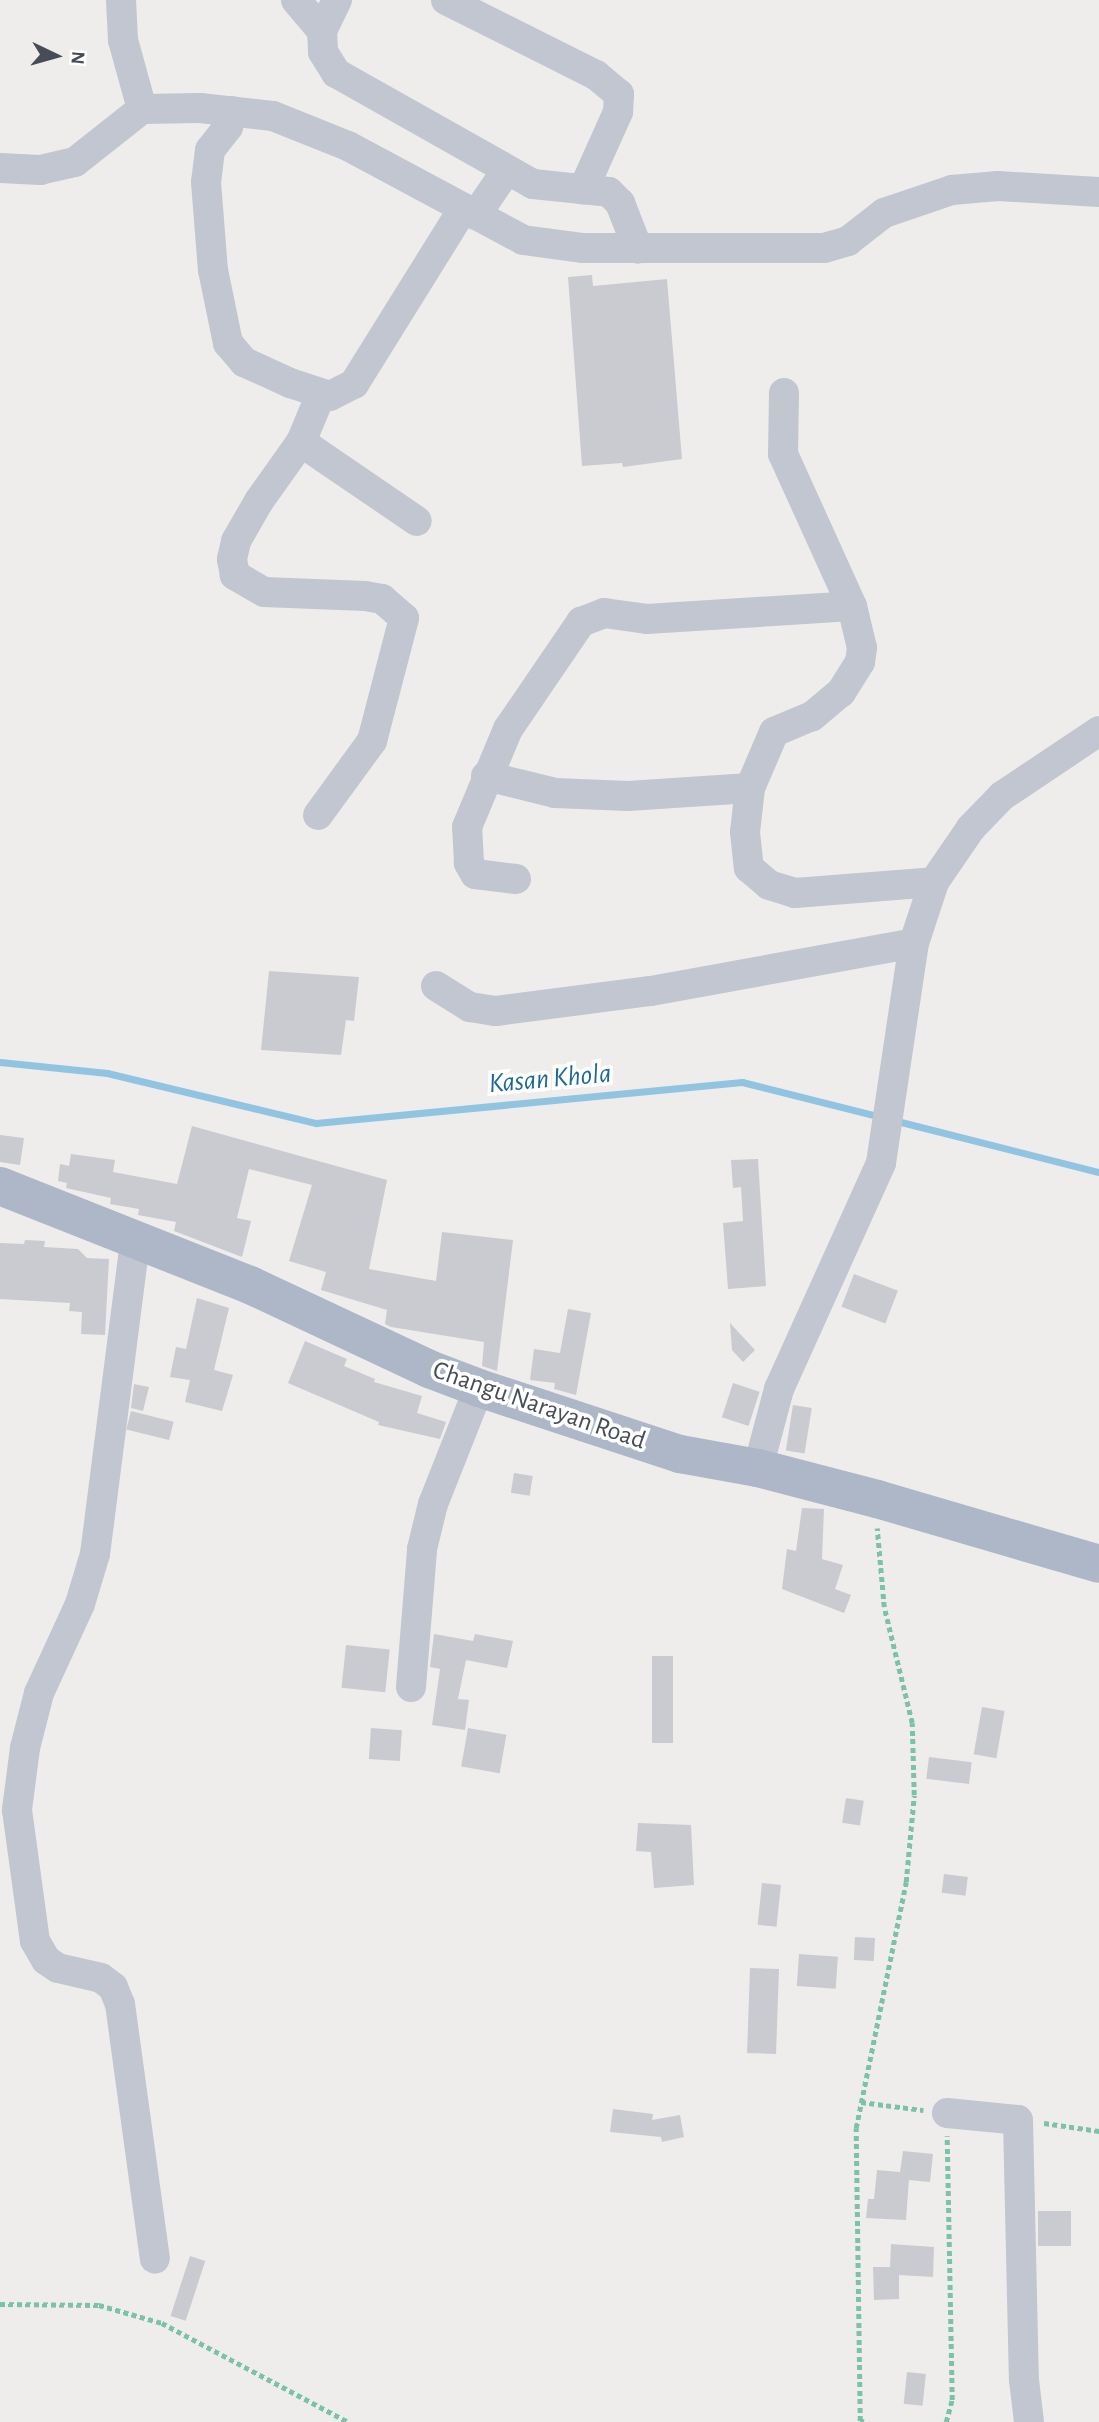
<!DOCTYPE html>
<style>
body{margin:0}
#map{position:relative;width:1099px;height:2422px;overflow:hidden;background:#efecec;font-family:"Alegreya Sans",sans-serif}
div>[style]{position:absolute}
.stream>*{height:7px;margin:-3.5px;padding:0 3.5px;transform-origin:3.5px;border-radius:3.5px;background:#90c4e1}
.building>*{inset:0;background:#cacbd0;transform-origin:0 0}
.path>*{height:4.5px;margin-top:-2.25px;transform-origin:0;background:repeating-linear-gradient(90deg,#7ac2aa 0 5px,transparent 0 8.5px)}
.minor>*{height:30px;margin:-15px;padding:0 15px;transform-origin:15px;border-radius:15px;background:#c1c6d0}
.major>*{height:38px;margin:-19px;padding:0 19px;transform-origin:19px;border-radius:19px;background:#aeb7c8}
span{translate:-50% -50%;white-space:nowrap;text-align:center;line-height:1.15;-webkit-text-stroke:7px #fff;paint-order:stroke}
.street-label{font-size:26px;color:#474d57}
.water-label{font-size:28px;color:#1c6995;font-style:italic}
.north{position:absolute;left:21px;top:21px;width:70px;height:70px;-webkit-text-stroke:5px #fff;paint-order:stroke;rotate:95deg;font-size:19px;font-weight:700;line-height:28px;text-align:center;color:#474d57}
.north::after{content:'';display:block;margin:auto;width:24px;height:32px;background:#474d57;clip-path:polygon(50% 0,100% 100%,50% 72%,0 100%)}
</style>
<div id="map">
<div class="stream">
<div style="left:0;top:1062px;width:108px;rotate:5.9deg"></div>
<div style="left:107px;top:1073px;width:215px;rotate:13.5deg"></div>
<div style="left:316px;top:1123px;width:428px;rotate:-5.5deg"></div>
<div style="left:742px;top:1082px;width:143px;rotate:14.1deg"></div>
<div style="left:893px;top:1120px;width:212px;rotate:14.2deg"></div>
</div>
<div class="building">
<div style="clip-path:polygon(592px 275px,593px 286px,667px 279px,682px 459px,623px 467px,622px 463px,582px 466px,568px 277px)"></div>
<div style="clip-path:polygon(269px 971px,359px 977px,354px 1021px,346px 1020px,341px 1055px,261px 1050px)"></div>
<div style="clip-path:polygon(192px 1126px,387px 1180px,369px 1269px,436px 1281px,442px 1232px,513px 1240px,497px 1371px,482px 1366px,484px 1342px,391px 1327px,385px 1324px,387px 1310px,321px 1290px,326px 1272px,289px 1261px,312px 1185px,249px 1169px,237px 1218px,251px 1221px,242px 1257px,174px 1231px,176px 1222px,138px 1215px,139px 1209px,110px 1204px,111px 1198px,66px 1188px,67px 1183px,58px 1181px,60px 1164px,69px 1166px,71px 1154px,115px 1160px,113px 1172px,177px 1184px)"></div>
<div style="clip-path:polygon(0 1135px,24px 1138px,20px 1165px,0 1162px)"></div>
<div style="clip-path:polygon(758px 1159px,766px 1286px,728px 1289px,723px 1223px,743px 1221px,741px 1187px,733px 1188px,731px 1160px)"></div>
<div style="clip-path:polygon(25px 1240px,45px 1241px,44px 1247px,78px 1249px,87px 1258px,109px 1259px,105px 1335px,81px 1334px,82px 1312px,69px 1311px,70px 1303px,0 1299px,0 1243px,24px 1244px)"></div>
<div style="left:854px;top:1274px;width:47px;height:35px;rotate:21deg"></div>
<div style="clip-path:polygon(197px 1298px,229px 1308px,214px 1370px,233px 1375px,222px 1411px,185px 1402px,190px 1380px,170px 1377px,176px 1347px,186px 1349px)"></div>
<div style="clip-path:polygon(568px 1309px,591px 1313px,576px 1395px,554px 1389px,555px 1383px,530px 1380px,534px 1349px,560px 1353px)"></div>
<div style="clip-path:polygon(730px 1323px,755px 1350px,743px 1362px,732px 1350px)"></div>
<div style="clip-path:polygon(305px 1341px,347px 1359px,344px 1366px,375px 1379px,374px 1382px,422px 1396px,417px 1413px,446px 1422px,440px 1439px,378px 1425px,379px 1422px,288px 1383px)"></div>
<div style="left:733px;top:1383px;width:28px;height:36px;rotate:18deg"></div>
<div style="clip-path:polygon(134px 1384px,149px 1387px,143px 1411px,131px 1408px)"></div>
<div style="left:793px;top:1405px;width:19px;height:46px;rotate:9deg"></div>
<div style="left:131px;top:1411px;width:44px;height:19px;rotate:14deg"></div>
<div style="left:514px;top:1473px;width:19px;height:20px;rotate:9deg"></div>
<div style="clip-path:polygon(802px 1508px,824px 1509px,822px 1559px,843px 1565px,835px 1589px,851px 1595px,844px 1613px,782px 1589px,787px 1549px,796px 1551px)"></div>
<div style="clip-path:polygon(434px 1634px,473px 1641px,475px 1634px,513px 1641px,507px 1668px,466px 1660px,458px 1699px,469px 1700px,465px 1730px,432px 1725px,440px 1669px,430px 1667px)"></div>
<div style="left:346px;top:1645px;width:44px;height:43px;rotate:6deg"></div>
<div style="left:652px;top:1656px;width:21px;height:87px"></div>
<div style="left:982px;top:1707px;width:23px;height:48px;rotate:10deg"></div>
<div style="left:371px;top:1728px;width:31px;height:31px;rotate:4deg"></div>
<div style="left:468px;top:1728px;width:39px;height:39px;rotate:10deg"></div>
<div style="left:929px;top:1757px;width:43px;height:22px;rotate:7deg"></div>
<div style="left:846px;top:1798px;width:18px;height:25px;rotate:9deg"></div>
<div style="clip-path:polygon(638px 1823px,691px 1825px,694px 1885px,654px 1888px,651px 1852px,636px 1851px)"></div>
<div style="left:944px;top:1874px;width:24px;height:19px;rotate:7deg"></div>
<div style="left:762px;top:1883px;width:19px;height:42px;rotate:6deg"></div>
<div style="left:855px;top:1937px;width:20px;height:23px;rotate:3deg"></div>
<div style="left:799px;top:1954px;width:39px;height:32px;rotate:4deg"></div>
<div style="left:750px;top:1968px;width:29px;height:85px;rotate:2deg"></div>
<div style="clip-path:polygon(613px 2109px,653px 2114px,652px 2120px,680px 2115px,684px 2137px,662px 2142px,661px 2137px,610px 2132px)"></div>
<div style="clip-path:polygon(903px 2151px,933px 2154px,930px 2182px,909px 2180px,906px 2220px,866px 2218px,868px 2199px,874px 2199px,877px 2170px,900px 2172px)"></div>
<div style="left:1038px;top:2211px;width:33px;height:35px"></div>
<div style="clip-path:polygon(891px 2244px,934px 2247px,933px 2277px,899px 2275px,899px 2299px,874px 2300px,873px 2267px,890px 2267px)"></div>
<div style="left:190px;top:2256px;width:16px;height:63px;rotate:18deg"></div>
<div style="left:907px;top:2372px;width:19px;height:32px;rotate:6deg"></div>
</div>
<div class="path">
<div style="left:861px;top:2102px;width:63px;rotate:7.4deg"></div>
<div style="left:1044px;top:2123px;width:56px;rotate:8.3deg"></div>
<div style="left:0;top:2304px;width:99px;rotate:0.6deg"></div>
<div style="left:99px;top:2305px;width:66px;rotate:15.9deg"></div>
<div style="left:162px;top:2323px;width:211px;rotate:28deg"></div>
<div style="left:864px;top:2422px;width:4px;rotate:-166deg"></div>
<div style="left:860px;top:2421px;width:293px;rotate:-90.8deg"></div>
<div style="left:856px;top:2128px;width:251px;rotate:-78.5deg"></div>
<div style="left:906px;top:1882px;width:87px;rotate:-84.7deg"></div>
<div style="left:914px;top:1795px;width:72px;rotate:-91.6deg"></div>
<div style="left:912px;top:1723px;width:119px;rotate:-103.6deg"></div>
<div style="left:884px;top:1607px;width:79px;rotate:-95.1deg"></div>
<div style="left:946px;top:2422px;width:23px;rotate:-75deg"></div>
<div style="left:952px;top:2400px;width:264px;rotate:-91.1deg"></div>
</div>
<div class="minor">
<div style="left:121px;top:0;width:40px;rotate:87.1deg"></div>
<div style="left:123px;top:40px;width:72px;rotate:74.6deg"></div>
<div style="left:296px;top:0;width:40px;rotate:50deg"></div>
<div style="left:337px;top:0;width:34px;rotate:116deg"></div>
<div style="left:322px;top:31px;width:21px;rotate:87deg"></div>
<div style="left:323px;top:52px;width:25px;rotate:58deg"></div>
<div style="left:336px;top:73px;width:226px;rotate:29.4deg"></div>
<div style="left:533px;top:184px;width:76px;rotate:6deg"></div>
<div style="left:609px;top:192px;width:16px;rotate:45deg"></div>
<div style="left:620px;top:203px;width:49px;rotate:68.6deg"></div>
<div style="left:446px;top:0;width:168px;rotate:26.6deg"></div>
<div style="left:596px;top:75px;width:30px;rotate:40deg"></div>
<div style="left:619px;top:94px;width:18px;rotate:93deg"></div>
<div style="left:618px;top:112px;width:85px;rotate:114.2deg"></div>
<div style="left:232px;top:111px;width:16px;rotate:104deg"></div>
<div style="left:228px;top:127px;width:29px;rotate:128deg"></div>
<div style="left:210px;top:150px;width:32px;rotate:97deg"></div>
<div style="left:206px;top:182px;width:88px;rotate:85.5deg"></div>
<div style="left:213px;top:270px;width:75px;rotate:78.4deg"></div>
<div style="left:228px;top:343px;width:25px;rotate:50deg"></div>
<div style="left:244px;top:362px;width:51px;rotate:24.5deg"></div>
<div style="left:290px;top:383px;width:42px;rotate:18deg"></div>
<div style="left:330px;top:396px;width:27px;rotate:-27deg"></div>
<div style="left:354px;top:384px;width:206px;rotate:-58.1deg"></div>
<div style="left:0;top:168px;width:40px;rotate:2.9deg"></div>
<div style="left:40px;top:170px;width:36px;rotate:-13deg"></div>
<div style="left:75px;top:162px;width:85px;rotate:-38.3deg"></div>
<div style="left:142px;top:109px;width:58px;rotate:-1deg"></div>
<div style="left:200px;top:108px;width:73px;rotate:6.3deg"></div>
<div style="left:273px;top:116px;width:81px;rotate:21.8deg"></div>
<div style="left:348px;top:146px;width:199px;rotate:28.2deg"></div>
<div style="left:523px;top:240px;width:61px;rotate:7.6deg"></div>
<div style="left:583px;top:248px;width:241px"></div>
<div style="left:824px;top:248px;width:25px;rotate:-16deg"></div>
<div style="left:848px;top:241px;width:46px;rotate:-37.9deg"></div>
<div style="left:884px;top:213px;width:72px;rotate:-18.7deg"></div>
<div style="left:952px;top:190px;width:46px;rotate:-5deg"></div>
<div style="left:998px;top:186px;width:101px;rotate:3.4deg"></div>
<div style="left:476px;top:215px;width:53px;rotate:-55.7deg"></div>
<div style="left:784px;top:393px;width:61px;rotate:90.9deg"></div>
<div style="left:783px;top:454px;width:167px;rotate:65.6deg"></div>
<div style="left:852px;top:606px;width:43px;rotate:76.6deg"></div>
<div style="left:862px;top:648px;width:14px;rotate:98deg"></div>
<div style="left:860px;top:662px;width:36px;rotate:122deg"></div>
<div style="left:841px;top:692px;width:38px;rotate:140deg"></div>
<div style="left:812px;top:716px;width:41px;rotate:157.2deg"></div>
<div style="left:774px;top:732px;width:61px;rotate:113.2deg"></div>
<div style="left:750px;top:788px;width:44px;rotate:96.5deg"></div>
<div style="left:745px;top:832px;width:36px;rotate:84deg"></div>
<div style="left:749px;top:868px;width:26px;rotate:40deg"></div>
<div style="left:769px;top:885px;width:27px;rotate:17deg"></div>
<div style="left:795px;top:893px;width:139px;rotate:-4.5deg"></div>
<div style="left:301px;top:442px;width:140px;rotate:34.3deg"></div>
<div style="left:486px;top:776px;width:71px;rotate:13.8deg"></div>
<div style="left:555px;top:793px;width:73px;rotate:2.4deg"></div>
<div style="left:628px;top:796px;width:122px;rotate:-3.8deg"></div>
<div style="left:318px;top:815px;width:92px;rotate:-53.9deg"></div>
<div style="left:372px;top:741px;width:127px;rotate:-75.4deg"></div>
<div style="left:404px;top:618px;width:29px;rotate:-139deg"></div>
<div style="left:382px;top:599px;width:17px;rotate:-170deg"></div>
<div style="left:365px;top:596px;width:101px;rotate:-177.7deg"></div>
<div style="left:264px;top:592px;width:34px;rotate:-150deg"></div>
<div style="left:235px;top:575px;width:16px;rotate:-101deg"></div>
<div style="left:232px;top:559px;width:18px;rotate:-77deg"></div>
<div style="left:236px;top:541px;width:46px;rotate:-60.1deg"></div>
<div style="left:259px;top:501px;width:72px;rotate:-54.6deg"></div>
<div style="left:301px;top:442px;width:52px;rotate:-67.4deg"></div>
<div style="left:516px;top:879px;width:41px;rotate:-173deg"></div>
<div style="left:475px;top:874px;width:13px;rotate:-119deg"></div>
<div style="left:469px;top:863px;width:36px;rotate:-93deg"></div>
<div style="left:467px;top:827px;width:106px;rotate:-67.3deg"></div>
<div style="left:508px;top:729px;width:130px;rotate:-55.7deg"></div>
<div style="left:581px;top:622px;width:25px;rotate:-21deg"></div>
<div style="left:604px;top:613px;width:43px;rotate:7.9deg"></div>
<div style="left:647px;top:619px;width:205px;rotate:-3.6deg"></div>
<div style="left:436px;top:986px;width:40px;rotate:32deg"></div>
<div style="left:470px;top:1007px;width:26px;rotate:9deg"></div>
<div style="left:496px;top:1011px;width:156px;rotate:-7.4deg"></div>
<div style="left:651px;top:991px;width:267px;rotate:-10.3deg"></div>
<div style="left:135px;top:1242px;width:315px;rotate:97.3deg"></div>
<div style="left:95px;top:1554px;width:52px;rotate:106.7deg"></div>
<div style="left:80px;top:1604px;width:98px;rotate:114.7deg"></div>
<div style="left:39px;top:1693px;width:57px;rotate:104.3deg"></div>
<div style="left:25px;top:1748px;width:63px;rotate:97.4deg"></div>
<div style="left:17px;top:1810px;width:132px;rotate:82.2deg"></div>
<div style="left:35px;top:1941px;width:22px;rotate:60deg"></div>
<div style="left:46px;top:1960px;width:14px;rotate:34deg"></div>
<div style="left:58px;top:1968px;width:44px;rotate:13.1deg"></div>
<div style="left:101px;top:1978px;width:15px;rotate:37deg"></div>
<div style="left:113px;top:1987px;width:18px;rotate:68deg"></div>
<div style="left:120px;top:2004px;width:257px;rotate:82.2deg"></div>
<div style="left:758px;top:1468px;width:82px;rotate:-75.1deg"></div>
<div style="left:779px;top:1389px;width:248px;rotate:-65.7deg"></div>
<div style="left:881px;top:1163px;width:222px;rotate:-81.5deg"></div>
<div style="left:914px;top:943px;width:64px;rotate:-71.8deg"></div>
<div style="left:934px;top:882px;width:65px;rotate:-55.6deg"></div>
<div style="left:971px;top:828px;width:45px;rotate:-45.9deg"></div>
<div style="left:1002px;top:796px;width:117px;rotate:-33.8deg"></div>
<div style="left:411px;top:1687px;width:138px;rotate:-85.4deg"></div>
<div style="left:422px;top:1549px;width:46px;rotate:-76.3deg"></div>
<div style="left:433px;top:1504px;width:125px;rotate:-68.4deg"></div>
<div style="left:947px;top:2113px;width:71px;rotate:5.6deg"></div>
<div style="left:1018px;top:2120px;width:260px;rotate:88.7deg"></div>
<div style="left:1024px;top:2380px;width:42px;rotate:83.2deg"></div>
</div>
<div class="major">
<div style="left:0;top:1186px;width:269px;rotate:21.6deg"></div>
<div style="left:250px;top:1285px;width:198px;rotate:25.1deg"></div>
<div style="left:429px;top:1369px;width:53px;rotate:20.8deg"></div>
<div style="left:479px;top:1388px;width:212px;rotate:18.2deg"></div>
<div style="left:680px;top:1454px;width:79px;rotate:10.2deg"></div>
<div style="left:758px;top:1468px;width:123px;rotate:14.6deg"></div>
<div style="left:877px;top:1499px;width:231px;rotate:16.3deg"></div>
</div>
<div class="street-label">
<span style="left:539px;top:1406px;rotate:19deg">Changu Narayan Road</span>
</div>
<div class="water-label">
<span style="left:550px;top:1079px;rotate:-5deg">Kasan Khola</span>
</div>
<div class="north">N</div>
</div>
